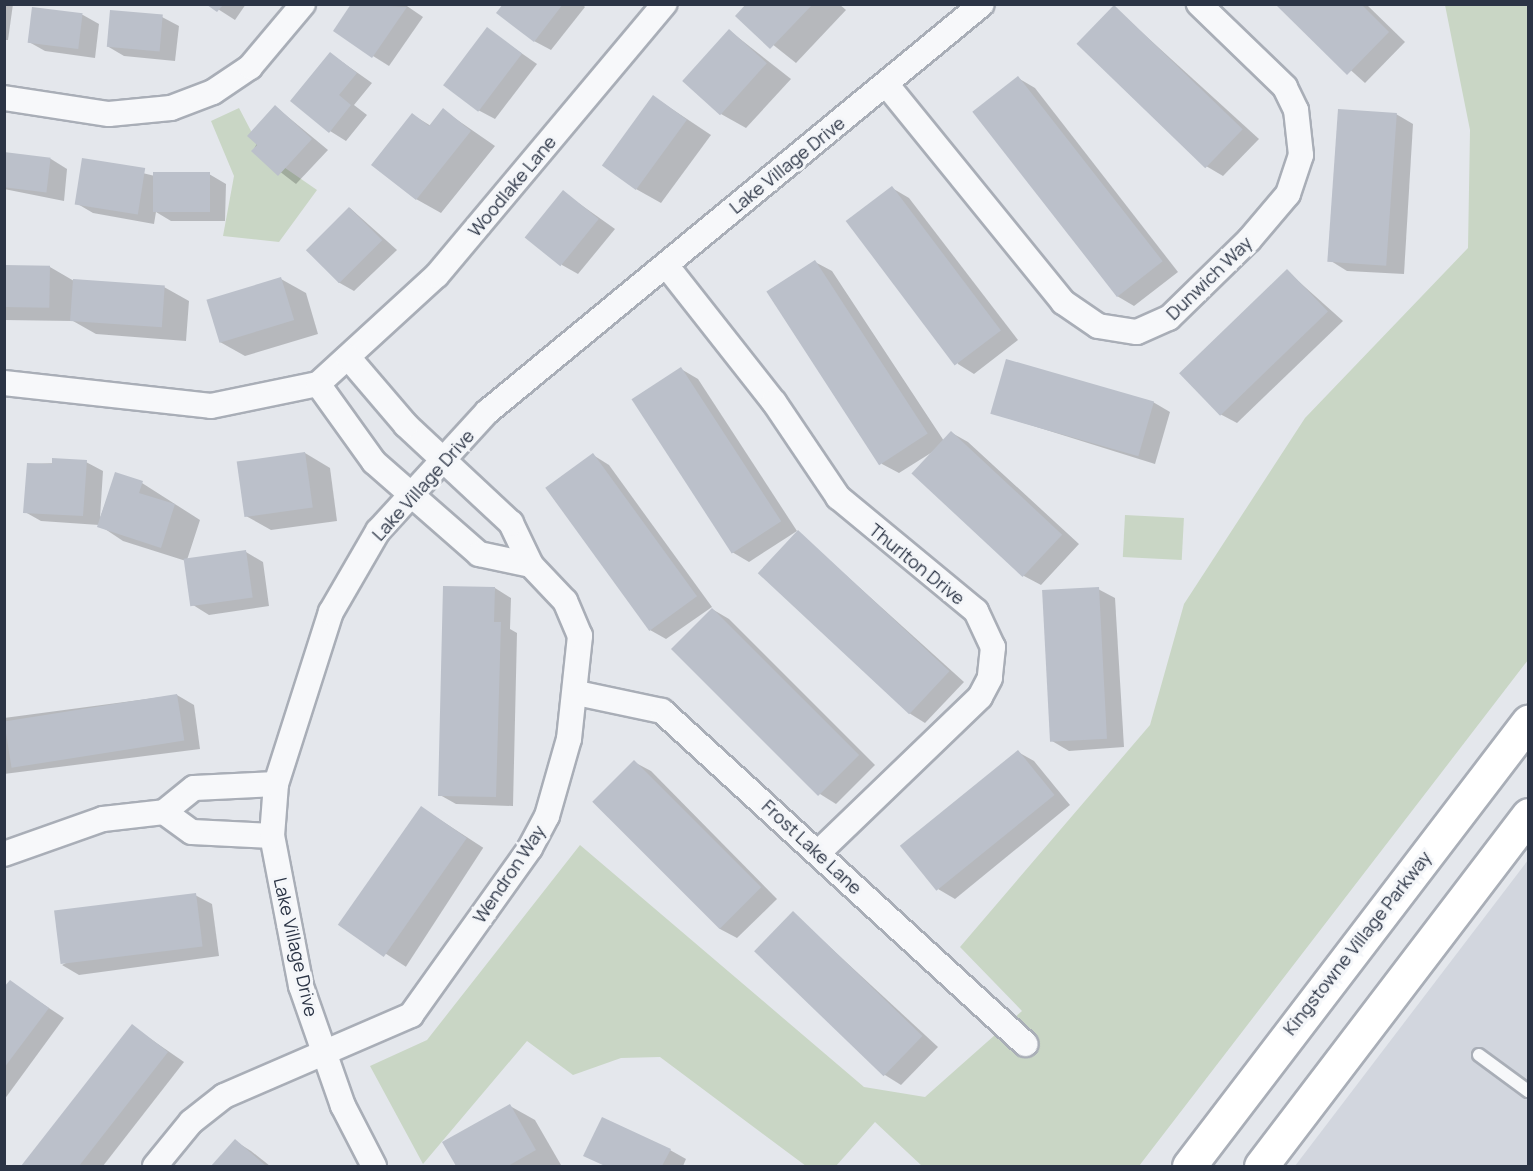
<!DOCTYPE html>
<style>
body{margin:0}
#map{position:relative;width:1533px;height:1171px;overflow:hidden;background:#e4e7ec;font-family:Manrope,sans-serif}
div>[style]{position:absolute}
.built>*{inset:0;background:#d2d6de}
.green>*{inset:0;background:#c9d6c5;transform-origin:0 0}
.shadow>*{inset:0;background:#0003;transform-origin:0 0}
.building>*{inset:0;background:#bbc0ca;transform-origin:0 0}
.roads{filter:drop-shadow(2px 0 #a9aeb7) drop-shadow(-2px 0 #a9aeb7) drop-shadow(0 2px #a9aeb7) drop-shadow(0 -2px #a9aeb7)}
.lane>*{height:12px;margin:-6px;padding:0 6px;transform-origin:6px;border-radius:6px;background:#f7f8fa}
.street>*{height:24px;margin:-12px;padding:0 12px;transform-origin:12px;border-radius:12px;background:#f7f8fa}
.secondary>*{height:33px;margin:-16.5px;padding:0 16.5px;transform-origin:16.5px;border-radius:16.5px;background:#fff}
span{translate:-50% -50%;white-space:nowrap;text-align:center;line-height:1.15;-webkit-text-stroke:6px #f4f6f9;paint-order:stroke}
.street-label{font-size:18px;color:#2b3445}
.frame{position:absolute;inset:0;border:6px solid #2b3445;pointer-events:none}
</style>
<div id="map">
<div class="built">
<div style="clip-path:polygon(1528px 860px,1528px 1166px,1295px 1166px)"></div>
</div>
<div class="green">
<div style="clip-path:polygon(1445px 5px,1528px 5px,1528px 660px,1139px 1166px,922px 1166px,875px 1122px,836px 1166px,806px 1166px,660px 1057px,621px 1058px,573px 1075px,527px 1041px,423px 1164px,370px 1066px,427px 1040px,580px 845px,864px 1087px,925px 1097px,1022px 1011px,960px 947px,1150px 725px,1184px 604px,1305px 418px,1468px 248px,1470px 130px)"></div>
<div style="clip-path:polygon(239px 108px,262px 152px,317px 190px,279px 242px,223px 236px,234px 176px,211px 121px)"></div>
<div style="left:1125px;top:515px;width:59px;height:42px;rotate:3deg"></div>
</div>
<div class="shadow">
<div style="clip-path:polygon(4px 4px,13px 4px,8px 40px,4px 40px)"></div>
<div style="clip-path:polygon(210px 4px,246px 4px,235px 20px)"></div>
<div style="clip-path:polygon(353px 4px,404px 4px,423px 17px,389px 66px,373px 56px)"></div>
<div style="clip-path:polygon(505px 4px,582px 4px,585px 7px,551px 50px,534px 41px)"></div>
<div style="clip-path:polygon(748px 4px,839px 4px,846px 10px,796px 63px,737px 16px)"></div>
<div style="clip-path:polygon(1277px 4px,1366px 4px,1405px 42px,1365px 83px)"></div>
<div style="clip-path:polygon(1114px 7px,1259px 139px,1223px 176px,1206px 166px)"></div>
<div style="clip-path:polygon(33px 9px,83px 15px,99px 24px,95px 58px,45px 51px,29px 42px)"></div>
<div style="clip-path:polygon(162px 17px,179px 26px,175px 61px,124px 56px,107px 46px)"></div>
<div style="clip-path:polygon(487px 29px,537px 64px,495px 119px,478px 110px)"></div>
<div style="clip-path:polygon(730px 31px,791px 79px,746px 128px,721px 114px)"></div>
<div style="clip-path:polygon(331px 54px,372px 83px,354px 105px,367px 115px,346px 141px,330px 131px)"></div>
<div style="clip-path:polygon(1018px 78px,1035px 88px,1178px 272px,1134px 306px,1117px 296px,974px 112px)"></div>
<div style="clip-path:polygon(654px 97px,711px 135px,661px 203px,636px 189px)"></div>
<div style="clip-path:polygon(276px 107px,328px 150px,296px 184px,253px 151px)"></div>
<div style="clip-path:polygon(443px 110px,495px 146px,441px 213px,416px 199px,413px 115px,431px 126px)"></div>
<div style="clip-path:polygon(1396px 114px,1413px 124px,1404px 274px,1347px 271px,1331px 261px)"></div>
<div style="clip-path:polygon(4px 154px,51px 159px,67px 169px,64px 201px,4px 189px)"></div>
<div style="clip-path:polygon(84px 159px,155px 176px,209px 174px,226px 184px,225px 221px,171px 221px,156px 212px,154px 224px,93px 213px,76px 203px)"></div>
<div style="clip-path:polygon(892px 188px,909px 198px,1018px 340px,974px 374px,958px 364px)"></div>
<div style="clip-path:polygon(563px 192px,615px 229px,578px 274px,562px 265px)"></div>
<div style="clip-path:polygon(350px 208px,397px 250px,354px 291px,338px 282px)"></div>
<div style="clip-path:polygon(815px 262px,832px 271px,944px 441px,952px 433px,968px 442px,1079px 544px,1041px 585px,1024px 576px,934px 451px,899px 473px,882px 464px)"></div>
<div style="clip-path:polygon(4px 267px,50px 267px,74px 281px,164px 287px,189px 301px,186px 341px,96px 334px,73px 321px,4px 320px)"></div>
<div style="clip-path:polygon(1287px 271px,1343px 321px,1237px 423px,1220px 414px)"></div>
<div style="clip-path:polygon(281px 279px,306px 293px,318px 334px,245px 356px,220px 342px)"></div>
<div style="clip-path:polygon(681px 369px,698px 379px,797px 531px,749px 562px,732px 552px,633px 400px)"></div>
<div style="clip-path:polygon(1153px 402px,1170px 412px,1155px 464px,992px 413px)"></div>
<div style="clip-path:polygon(305px 453px,330px 468px,337px 521px,271px 530px,246px 516px)"></div>
<div style="clip-path:polygon(593px 455px,609px 465px,712px 607px,666px 639px,650px 630px)"></div>
<div style="clip-path:polygon(86px 462px,103px 471px,100px 518px,116px 474px,142px 483px,200px 520px,187px 560px,246px 552px,263px 562px,269px 606px,209px 615px,193px 605px,186px 561px,123px 541px,99px 525px,41px 521px,25px 512px,28px 464px)"></div>
<div style="clip-path:polygon(798px 532px,964px 682px,925px 723px,909px 713px)"></div>
<div style="clip-path:polygon(495px 588px,511px 598px,510px 629px,517px 633px,513px 806px,456px 804px,440px 795px)"></div>
<div style="clip-path:polygon(1098px 589px,1115px 598px,1124px 747px,1069px 751px,1052px 741px)"></div>
<div style="clip-path:polygon(712px 609px,729px 619px,875px 765px,836px 804px,820px 794px)"></div>
<div style="clip-path:polygon(177px 695px,194px 705px,200px 749px,4px 774px,4px 718px)"></div>
<div style="clip-path:polygon(1018px 752px,1034px 761px,1070px 805px,955px 899px,938px 889px)"></div>
<div style="clip-path:polygon(634px 762px,651px 771px,777px 899px,737px 938px,720px 929px)"></div>
<div style="left:422px;top:808px;width:73px;height:142px;rotate:33deg"></div>
<div style="clip-path:polygon(195px 895px,212px 904px,219px 956px,79px 975px,62px 965px)"></div>
<div style="clip-path:polygon(793px 913px,938px 1047px,901px 1085px,885px 1075px)"></div>
<div style="clip-path:polygon(10px 982px,64px 1018px,4px 1100px,4px 990px)"></div>
<div style="clip-path:polygon(132px 1026px,184px 1062px,103px 1166px,23px 1166px)"></div>
<div style="clip-path:polygon(510px 1106px,535px 1120px,561px 1165px,458px 1166px,445px 1143px)"></div>
<div style="clip-path:polygon(235px 1141px,251px 1151px,270px 1166px,213px 1166px)"></div>
<div style="clip-path:polygon(670px 1150px,686px 1159px,683px 1166px,609px 1166px,585px 1156px)"></div>
</div>
<div class="building">
<div style="clip-path:polygon(351px 4px,407px 7px,372px 58px,333px 31px)"></div>
<div style="clip-path:polygon(503px 4px,563px 4px,534px 42px,496px 13px)"></div>
<div style="clip-path:polygon(746px 4px,813px 4px,770px 49px,735px 16px)"></div>
<div style="clip-path:polygon(1275px 4px,1361px 4px,1389px 32px,1347px 75px)"></div>
<div style="clip-path:polygon(207px 5px,223px 5px,217px 12px)"></div>
<div style="left:1114px;top:5px;width:179px;height:54px;rotate:44deg"></div>
<div style="left:32px;top:7px;width:51px;height:36px;rotate:7deg"></div>
<div style="left:110px;top:10px;width:53px;height:37px;rotate:5deg"></div>
<div style="left:487px;top:27px;width:44px;height:73px;rotate:37deg"></div>
<div style="left:729px;top:29px;width:51px;height:70px;rotate:42deg"></div>
<div style="clip-path:polygon(330px 52px,357px 73px,339px 95px,351px 105px,329px 133px,290px 101px)"></div>
<div style="left:1018px;top:76px;width:235px;height:58px;rotate:52deg"></div>
<div style="left:653px;top:95px;width:42px;height:87px;rotate:36deg"></div>
<div style="clip-path:polygon(275px 105px,312px 139px,278px 176px,251px 151px,257px 145px,247px 136px)"></div>
<div style="clip-path:polygon(443px 108px,471px 131px,416px 200px,371px 165px,412px 113px,429px 126px)"></div>
<div style="left:1338px;top:109px;width:59px;height:153px;rotate:4deg"></div>
<div style="left:4px;top:152px;width:47px;height:35px;rotate:7deg"></div>
<div style="left:82px;top:158px;width:64px;height:47px;rotate:9deg"></div>
<div style="left:153px;top:172px;width:57px;height:40px"></div>
<div style="left:892px;top:186px;width:181px;height:58px;rotate:53deg"></div>
<div style="left:563px;top:190px;width:46px;height:61px;rotate:39deg"></div>
<div style="left:349px;top:207px;width:47px;height:61px;rotate:45deg"></div>
<div style="left:815px;top:260px;width:207px;height:58px;rotate:57deg"></div>
<div style="left:4px;top:265px;width:46px;height:42px;rotate:1deg"></div>
<div style="left:1287px;top:269px;width:59px;height:150px;rotate:46deg"></div>
<div style="left:281px;top:277px;width:45px;height:78px;rotate:73deg"></div>
<div style="left:73px;top:279px;width:92px;height:42px;rotate:4deg"></div>
<div style="left:1006px;top:359px;width:154px;height:57px;rotate:16deg"></div>
<div style="left:681px;top:367px;width:184px;height:59px;rotate:57deg"></div>
<div style="left:951px;top:431px;width:152px;height:58px;rotate:43deg"></div>
<div style="left:305px;top:452px;width:56px;height:69px;rotate:82deg"></div>
<div style="left:593px;top:453px;width:177px;height:59px;rotate:54deg"></div>
<div style="clip-path:polygon(52px 458px,87px 460px,83px 516px,23px 513px,27px 463px,52px 464px)"></div>
<div style="clip-path:polygon(115px 472px,143px 481px,139px 493px,175px 504px,161px 548px,97px 527px)"></div>
<div style="left:798px;top:530px;width:207px;height:59px;rotate:43deg"></div>
<div style="left:246px;top:550px;width:48px;height:63px;rotate:82deg"></div>
<div style="clip-path:polygon(443px 586px,495px 587px,494px 622px,501px 622px,496px 797px,438px 796px)"></div>
<div style="left:1099px;top:587px;width:152px;height:57px;rotate:87deg"></div>
<div style="left:712px;top:608px;width:208px;height:58px;rotate:45deg"></div>
<div style="left:177px;top:694px;width:47px;height:175px;rotate:81deg"></div>
<div style="left:1018px;top:750px;width:58px;height:152px;rotate:51deg"></div>
<div style="left:634px;top:760px;width:180px;height:59px;rotate:45deg"></div>
<div style="left:421px;top:806px;width:56px;height:145px;rotate:35deg"></div>
<div style="left:196px;top:893px;width:54px;height:143px;rotate:83deg"></div>
<div style="left:793px;top:911px;width:180px;height:56px;rotate:44deg"></div>
<div style="clip-path:polygon(10px 980px,49px 1008px,4px 1068px,4px 987px)"></div>
<div style="clip-path:polygon(132px 1024px,168px 1052px,79px 1166px,21px 1166px)"></div>
<div style="clip-path:polygon(510px 1104px,536px 1150px,508px 1166px,456px 1166px,442px 1142px)"></div>
<div style="clip-path:polygon(602px 1117px,671px 1149px,662px 1166px,605px 1166px,583px 1156px)"></div>
<div style="clip-path:polygon(235px 1139px,266px 1166px,211px 1166px)"></div>
</div>
<div class="roads">
<div class="lane">
<div style="left:1479px;top:1055px;width:61px;rotate:36.3deg"></div>
</div>
<div class="street">
<div style="left:886px;top:84px;width:281px;rotate:50.9deg"></div>
<div style="left:1063px;top:302px;width:42px;rotate:34.4deg"></div>
<div style="left:1098px;top:326px;width:39px;rotate:9deg"></div>
<div style="left:1137px;top:332px;width:35px;rotate:-24deg"></div>
<div style="left:1169px;top:318px;width:112px;rotate:-44.3deg"></div>
<div style="left:1249px;top:240px;width:60px;rotate:-49.7deg"></div>
<div style="left:1288px;top:194px;width:41px;rotate:-71.6deg"></div>
<div style="left:1301px;top:155px;width:45px;rotate:-96.3deg"></div>
<div style="left:1296px;top:110px;width:25px;rotate:-116deg"></div>
<div style="left:1285px;top:87px;width:120px;rotate:-136deg"></div>
<div style="left:4px;top:98px;width:106px;rotate:8.7deg"></div>
<div style="left:109px;top:114px;width:62px;rotate:-5.5deg"></div>
<div style="left:171px;top:108px;width:45px;rotate:-20.9deg"></div>
<div style="left:213px;top:92px;width:45px;rotate:-34deg"></div>
<div style="left:250px;top:67px;width:82px;rotate:-49.9deg"></div>
<div style="left:666px;top:265px;width:174px;rotate:51.8deg"></div>
<div style="left:774px;top:402px;width:115px;rotate:56deg"></div>
<div style="left:838px;top:497px;width:179px;rotate:39.6deg"></div>
<div style="left:976px;top:611px;width:40px;rotate:65deg"></div>
<div style="left:993px;top:647px;width:31px;rotate:96deg"></div>
<div style="left:990px;top:678px;width:21px;rotate:118deg"></div>
<div style="left:980px;top:697px;width:225px;rotate:136.1deg"></div>
<div style="left:4px;top:383px;width:208px;rotate:6.3deg"></div>
<div style="left:211px;top:406px;width:109px;rotate:-11.6deg"></div>
<div style="left:318px;top:384px;width:161px;rotate:-42.5deg"></div>
<div style="left:437px;top:275px;width:354px;rotate:-50deg"></div>
<div style="left:318px;top:384px;width:96px;rotate:54.3deg"></div>
<div style="left:374px;top:462px;width:140px;rotate:41.2deg"></div>
<div style="left:479px;top:554px;width:53px;rotate:11.9deg"></div>
<div style="left:577px;top:693px;width:87px;rotate:12deg"></div>
<div style="left:662px;top:711px;width:493px;rotate:42.5deg"></div>
<div style="left:164px;top:812px;width:34px;rotate:36deg"></div>
<div style="left:192px;top:832px;width:80px;rotate:2.9deg"></div>
<div style="left:4px;top:854px;width:105px;rotate:-19.5deg"></div>
<div style="left:103px;top:819px;width:61px;rotate:-6.5deg"></div>
<div style="left:164px;top:812px;width:38px;rotate:-39deg"></div>
<div style="left:194px;top:788px;width:82px;rotate:-2.8deg"></div>
<div style="left:155px;top:1166px;width:57px;rotate:-50.7deg"></div>
<div style="left:191px;top:1122px;width:42px;rotate:-38.2deg"></div>
<div style="left:224px;top:1096px;width:204px;rotate:-23.4deg"></div>
<div style="left:411px;top:1015px;width:205px;rotate:-54.5deg"></div>
<div style="left:530px;top:848px;width:36px;rotate:-62deg"></div>
<div style="left:547px;top:816px;width:80px;rotate:-74.1deg"></div>
<div style="left:569px;top:739px;width:104px;rotate:-83.9deg"></div>
<div style="left:580px;top:636px;width:38px;rotate:-113deg"></div>
<div style="left:565px;top:601px;width:50px;rotate:-133.4deg"></div>
<div style="left:531px;top:565px;width:47px;rotate:-115.5deg"></div>
<div style="left:511px;top:523px;width:144px;rotate:-137deg"></div>
<div style="left:406px;top:425px;width:89px;rotate:-130.5deg"></div>
<div style="left:374px;top:1166px;width:68px;rotate:-117.3deg"></div>
<div style="left:343px;top:1106px;width:127px;rotate:-109.3deg"></div>
<div style="left:301px;top:986px;width:153px;rotate:-100.9deg"></div>
<div style="left:272px;top:836px;width:52px;rotate:-85.6deg"></div>
<div style="left:276px;top:784px;width:181px;rotate:-72.3deg"></div>
<div style="left:331px;top:612px;width:94px;rotate:-59.9deg"></div>
<div style="left:378px;top:531px;width:161px;rotate:-47.5deg"></div>
<div style="left:487px;top:412px;width:641px;rotate:-39.5deg"></div>
</div>
<div class="secondary">
<div style="left:1189px;top:1166px;width:559px;rotate:-52.64deg"></div>
<div style="left:1261px;top:1166px;width:441px;rotate:-52.7deg"></div>
</div>
</div>
<div class="street-label">
<span style="left:787px;top:165px;rotate:-39deg">Lake Village Drive</span>
<span style="left:512px;top:186px;rotate:-50deg">Woodlake Lane</span>
<span style="left:1209px;top:278px;rotate:-44deg">Dunwich Way</span>
<span style="left:423px;top:485px;rotate:-48deg">Lake Village Drive</span>
<span style="left:917px;top:564px;rotate:39deg">Thurlton Drive</span>
<span style="left:812px;top:847px;rotate:43deg">Frost Lake Lane</span>
<span style="left:509px;top:874px;rotate:-56deg">Wendron Way</span>
<span style="left:1357px;top:943px;rotate:-52deg">Kingstowne Village Parkway</span>
<span style="left:296px;top:947px;rotate:77deg">Lake Village Drive</span>
</div>
<div class="frame"></div>
</div>
